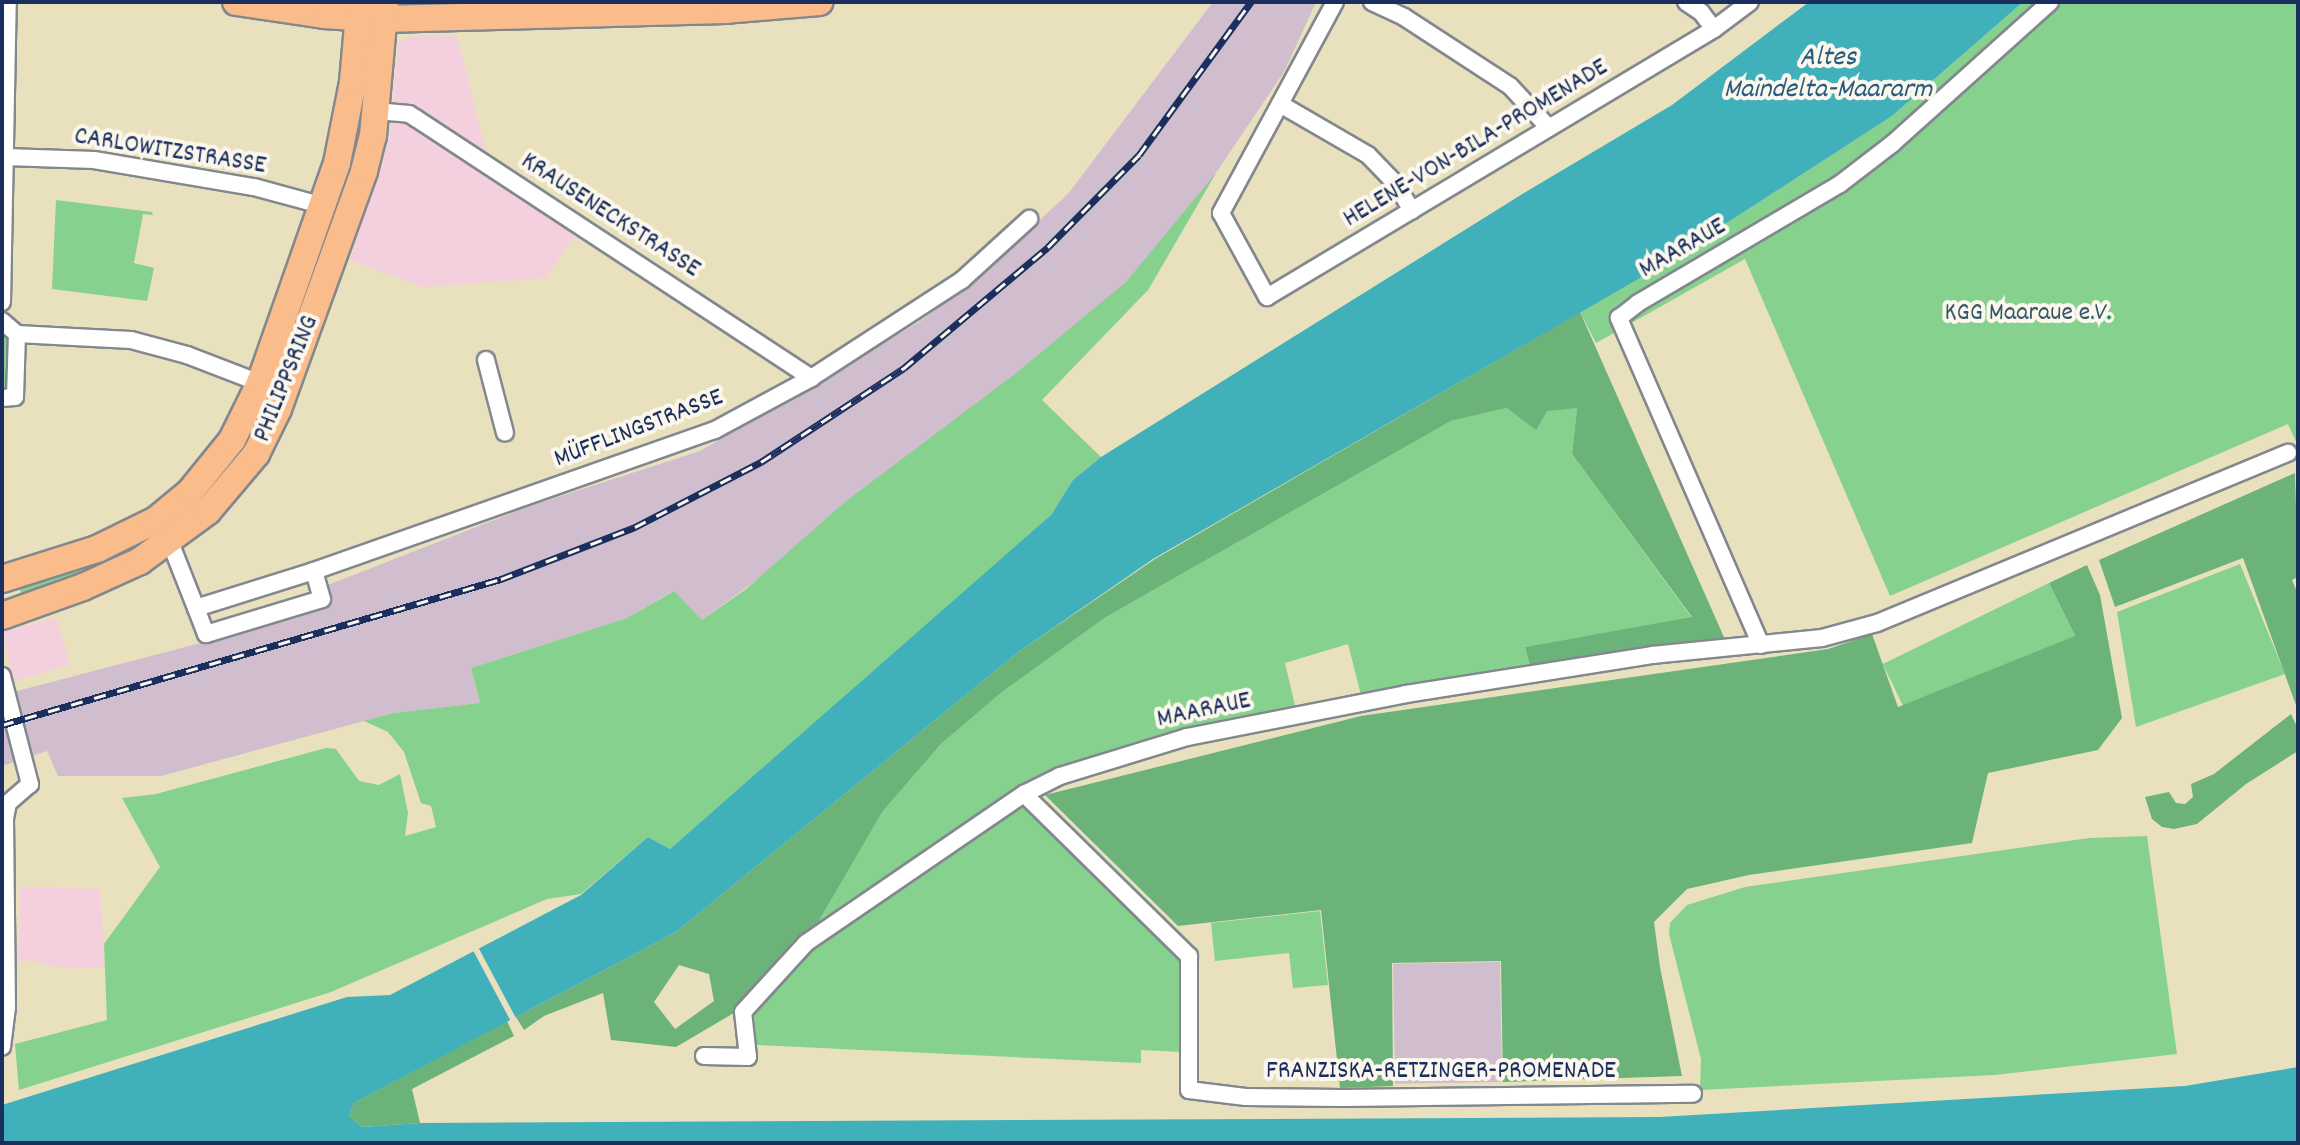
<!DOCTYPE html>
<meta charset="utf-8">
<style>
body{margin:0}
#map{position:relative;width:2300px;height:1145px;overflow:hidden;background:#e9e1be;font-family:Dekko,sans-serif}
div>[style]{position:absolute}
.built>*{inset:0;background:#f4cfdd;transform-origin:0 0}
.industrial>*{inset:0;background:#d0bdcd;transform-origin:0 0}
.green>*{inset:0;background:#86d18e;transform-origin:0 0}
.forest>*{inset:0;background:#6cb379}
.water>*{inset:0;background:#40b0ba}
.pier>*{inset:0;background:#e9e1be;transform-origin:0 0}
.roads{filter:drop-shadow(2px 0 #82888e) drop-shadow(-2px 0 #82888e) drop-shadow(0 2px #82888e) drop-shadow(0 -2px #82888e)}
.street>*{height:16px;margin:-8px;padding:0 8px;transform-origin:8px;border-radius:8px;background:#fff}
.primary>*{height:26px;margin:-13px;padding:0 13px;transform-origin:13px;border-radius:13px;background:#fabc8b}
.rail>*{height:7px;margin-top:-3.5px;transform-origin:0;background:repeating-linear-gradient(90deg,#fbf7ec 0 12px,#1b2f5e 0 24px);box-sizing:border-box;border-block:2px solid #1b2f5e}
span{translate:-50% -50%;white-space:nowrap;text-align:center;line-height:1.15;-webkit-text-stroke:8px #fbf7ec;paint-order:stroke}
.street-label{font-size:26px;color:#1b2f5e}
.park-label{font-size:26px;color:#36586a}
.water-label{font-size:28px;color:#285c7e;font-style:italic}
.frame{position:absolute;inset:0;border:4px solid #1b2f5e;pointer-events:none}
</style>
<div id="map">
<div class="built">
<div style="clip-path:polygon(457px 35px,492px 177px,576px 234px,545px 278px,422px 287px,350px 260px,390px 135px,398px 43px,411px 36px)"></div>
<div style="left:56px;top:617px;width:50px;height:57px;rotate:74deg"></div>
<div style="clip-path:polygon(20px 887px,100px 889px,105px 968px,42px 966px,41px 962px,18px 961px)"></div>
</div>
<div class="industrial">
<div style="clip-path:polygon(1213px 2px,1316px 2px,1284px 72px,1216px 173px,1148px 290px,702px 620px,673px 591px,627px 618px,471px 668px,480px 703px,394px 713px,161px 776px,58px 776px,47px 751px,2px 766px,2px 695px,273px 624px,332px 600px,328px 585px,527px 507px,700px 451px,919px 322px,968px 286px,1068px 194px)"></div>
<div style="left:1500px;top:962px;width:120px;height:107px;rotate:89deg"></div>
</div>
<div class="green">
<div style="clip-path:polygon(2023px 2px,2298px 2px,2298px 446px,2288px 424px,1890px 596px,1745px 259px,1596px 343px,1580px 312px,1659px 267px,1892px 116px)"></div>
<div style="clip-path:polygon(1216px 173px,1148px 290px,1042px 400px,1101px 457px,1073px 480px,1051px 515px,1023px 541px,670px 849px,648px 837px,581px 894px,547px 899px,331px 992px,19px 1090px,15px 1044px,107px 1020px,104px 944px,160px 867px,122px 798px,156px 794px,326px 748px,336px 749px,359px 781px,379px 785px,400px 774px,408px 813px,405px 836px,436px 827px,431px 806px,421px 803px,404px 752px,388px 732px,364px 721px,394px 713px,480px 703px,471px 668px,627px 618px,674px 591px,702px 620px,746px 589px,845px 502px,1015px 374px,1126px 282px)"></div>
<div style="clip-path:polygon(56px 200px,152px 212px,153px 215px,143px 214px,134px 263px,154px 268px,147px 301px,52px 289px)"></div>
<div style="clip-path:polygon(2px 332px,8px 337px,5px 392px,2px 393px)"></div>
<div style="clip-path:polygon(1507px 408px,1577px 408px,1572px 454px,1692px 618px,1525px 647px,1531px 669px,1362px 699px,1348px 644px,1285px 663px,1297px 714px,1060px 776px,806px 943px,883px 811px,941px 744px,1002px 692px,1106px 617px,1451px 421px)"></div>
<div style="clip-path:polygon(223px 469px,232px 476px,147px 550px,21px 597px,20px 588px,89px 568px,149px 537px)"></div>
<div style="clip-path:polygon(2240px 564px,2285px 674px,2136px 727px,2117px 612px)"></div>
<div style="left:2049px;top:583px;width:59px;height:185px;rotate:64deg"></div>
<div style="clip-path:polygon(1025px 799px,1183px 958px,1182px 1052px,1141px 1050px,1141px 1063px,757px 1045px,750px 1025px,753px 1013px,811px 943px)"></div>
<div style="clip-path:polygon(2147px 836px,2177px 1054px,1995px 1075px,1700px 1090px,1701px 1059px,1669px 934px,1670px 923px,1687px 905px,1745px 887px,2089px 838px)"></div>
<div style="clip-path:polygon(1320px 911px,1328px 985px,1293px 988px,1289px 953px,1215px 961px,1211px 923px)"></div>
</div>
<div class="forest">
<div style="clip-path:polygon(evenodd,1580px 312px,1727px 644px,1531px 669px,1525px 647px,1692px 617px,1572px 454px,1577px 408px,1547px 411px,1536px 430px,1507px 408px,1451px 421px,1106px 617px,1002px 692px,941px 744px,883px 811px,806px 943px,739px 1010px,676px 1047px,611px 1040px,603px 993px,544px 1016px,524px 1030px,516px 1017px,676px 932px,1017px 653px,1155px 559px,1580px 312px,679px 965px,709px 974px,714px 1001px,675px 1029px,654px 1002px,679px 965px)"></div>
<div style="clip-path:polygon(2295px 473px,2298px 577px,2292px 580px,2298px 594px,2297px 708px,2243px 558px,2115px 607px,2099px 560px)"></div>
<div style="clip-path:polygon(2087px 565px,2100px 595px,2122px 718px,2098px 750px,1988px 773px,1972px 843px,1749px 875px,1687px 889px,1654px 922px,1660px 967px,1682px 1076px,1503px 1082px,1501px 961px,1392px 963px,1393px 1086px,1340px 1088px,1321px 910px,1178px 926px,1045px 795px,1361px 716px,1828px 649px,1872px 634px,1898px 707px,2075px 636px,2049px 583px)"></div>
<div style="clip-path:polygon(2291px 714px,2298px 729px,2298px 751px,2246px 784px,2197px 824px,2174px 829px,2162px 827px,2152px 819px,2145px 797px,2169px 792px,2176px 803px,2185px 804px,2193px 797px,2191px 784px,2214px 774px)"></div>
<div style="clip-path:polygon(507px 1021px,514px 1036px,412px 1089px,420px 1123px,362px 1127px,349px 1116px,354px 1103px)"></div>
</div>
<div class="water">
<div style="clip-path:polygon(1809px 2px,2023px 2px,1892px 116px,1659px 267px,1153px 559px,1017px 653px,676px 932px,354px 1103px,349px 1116px,362px 1127px,420px 1123px,1660px 1117px,2185px 1086px,2298px 1067px,2298px 1143px,2px 1143px,2px 1105px,347px 997px,390px 995px,581px 895px,648px 837px,670px 849px,1051px 515px,1073px 480px,1101px 457px,1524px 193px,1672px 105px)"></div>
</div>
<div class="pier">
<div style="left:477px;top:945px;width:86px;height:6px;rotate:62deg"></div>
</div>
<div class="roads">
<div class="street">
<div style="left:1335px;top:2px;width:240px;rotate:118.4deg"></div>
<div style="left:1221px;top:213px;width:96px;rotate:61.3deg"></div>
<div style="left:1267px;top:297px;width:521px;rotate:-30.94deg"></div>
<div style="left:1714px;top:29px;width:45px;rotate:-36.9deg"></div>
<div style="left:1372px;top:2px;width:35px;rotate:25deg"></div>
<div style="left:1404px;top:17px;width:126px;rotate:33.1deg"></div>
<div style="left:1510px;top:86px;width:57px;rotate:47.1deg"></div>
<div style="left:1686px;top:2px;width:18px;rotate:34deg"></div>
<div style="left:1701px;top:12px;width:21px;rotate:53deg"></div>
<div style="left:1280px;top:104px;width:102px;rotate:30.1deg"></div>
<div style="left:1368px;top:155px;width:40px;rotate:46deg"></div>
<div style="left:1396px;top:184px;width:31px;rotate:59deg"></div>
<div style="left:376px;top:111px;width:33px;rotate:5deg"></div>
<div style="left:409px;top:114px;width:9px;rotate:32deg"></div>
<div style="left:417px;top:119px;width:472px;rotate:33.3deg"></div>
<div style="left:6px;top:157px;width:88px;rotate:2deg"></div>
<div style="left:94px;top:160px;width:162px;rotate:9.6deg"></div>
<div style="left:254px;top:187px;width:73px;rotate:15.2deg"></div>
<div style="left:2px;top:302px;width:300px;rotate:-88.9deg"></div>
<div style="left:2px;top:321px;width:20px;rotate:41deg"></div>
<div style="left:17px;top:334px;width:114px;rotate:3deg"></div>
<div style="left:131px;top:340px;width:58px;rotate:15deg"></div>
<div style="left:187px;top:355px;width:78px;rotate:21deg"></div>
<div style="left:486px;top:360px;width:75px;rotate:75.4deg"></div>
<div style="left:2px;top:398px;width:13px;rotate:-4deg"></div>
<div style="left:15px;top:397px;width:63px;rotate:-88.2deg"></div>
<div style="left:170px;top:542px;width:71px;rotate:68.5deg"></div>
<div style="left:196px;top:608px;width:124px;rotate:-17.4deg"></div>
<div style="left:314px;top:571px;width:425px;rotate:-19.4deg"></div>
<div style="left:715px;top:430px;width:109px;rotate:-28.4deg"></div>
<div style="left:811px;top:378px;width:180px;rotate:-33deg"></div>
<div style="left:962px;top:280px;width:91px;rotate:-42.3deg"></div>
<div style="left:196px;top:608px;width:28px;rotate:69deg"></div>
<div style="left:206px;top:634px;width:121px;rotate:-16.8deg"></div>
<div style="left:322px;top:599px;width:29px;rotate:-106deg"></div>
<div style="left:1761px;top:645px;width:357px;rotate:-113.5deg"></div>
<div style="left:1619px;top:318px;width:24px;rotate:-38deg"></div>
<div style="left:1638px;top:303px;width:234px;rotate:-30.5deg"></div>
<div style="left:1840px;top:184px;width:66px;rotate:-37.6deg"></div>
<div style="left:1892px;top:144px;width:212px;rotate:-41.9deg"></div>
<div style="left:2px;top:676px;width:112px;rotate:75.5deg"></div>
<div style="left:30px;top:784px;width:29px;rotate:139deg"></div>
<div style="left:8px;top:803px;width:15px;rotate:101deg"></div>
<div style="left:5px;top:818px;width:189px;rotate:89.4deg"></div>
<div style="left:7px;top:1007px;width:40px;rotate:97.1deg"></div>
<div style="left:1024px;top:794px;width:231px;rotate:44.5deg"></div>
<div style="left:1189px;top:956px;width:134px;rotate:90deg"></div>
<div style="left:1189px;top:1090px;width:57px;rotate:7deg"></div>
<div style="left:1246px;top:1097px;width:96px;rotate:0.6deg"></div>
<div style="left:1342px;top:1098px;width:351px;rotate:-0.7deg"></div>
<div style="left:704px;top:1056px;width:44px;rotate:1.3deg"></div>
<div style="left:748px;top:1057px;width:45px;rotate:-96.3deg"></div>
<div style="left:743px;top:1012px;width:93px;rotate:-47.6deg"></div>
<div style="left:806px;top:943px;width:264px;rotate:-34.4deg"></div>
<div style="left:1024px;top:794px;width:40px;rotate:-26.6deg"></div>
<div style="left:1060px;top:776px;width:133px;rotate:-17.1deg"></div>
<div style="left:1187px;top:737px;width:223px;rotate:-11.1deg"></div>
<div style="left:1406px;top:694px;width:249px;rotate:-9deg"></div>
<div style="left:1652px;top:655px;width:171px;rotate:-5.7deg"></div>
<div style="left:1822px;top:638px;width:57px;rotate:-15.3deg"></div>
<div style="left:1877px;top:623px;width:445px;rotate:-22.5deg"></div>
</div>
<div class="primary">
<div style="left:236px;top:2px;width:89px;rotate:8.4deg"></div>
<div style="left:324px;top:15px;width:60px;rotate:3.8deg"></div>
<div style="left:384px;top:19px;width:342px;rotate:-1.5deg"></div>
<div style="left:726px;top:10px;width:94px;rotate:-4.9deg"></div>
<div style="left:2px;top:579px;width:100px;rotate:-17.5deg"></div>
<div style="left:97px;top:549px;width:66px;rotate:-26.2deg"></div>
<div style="left:156px;top:520px;width:44px;rotate:-39.5deg"></div>
<div style="left:190px;top:492px;width:67px;rotate:-51.1deg"></div>
<div style="left:232px;top:440px;width:64px;rotate:-63.8deg"></div>
<div style="left:260px;top:383px;width:233px;rotate:-70.7deg"></div>
<div style="left:337px;top:163px;width:83px;rotate:-78.8deg"></div>
<div style="left:353px;top:82px;width:80px;rotate:-85deg"></div>
<div style="left:2px;top:616px;width:86px;rotate:-19.7deg"></div>
<div style="left:83px;top:587px;width:63px;rotate:-24.5deg"></div>
<div style="left:140px;top:561px;width:84px;rotate:-36.3deg"></div>
<div style="left:208px;top:511px;width:75px;rotate:-49.9deg"></div>
<div style="left:256px;top:454px;width:50px;rotate:-63.9deg"></div>
<div style="left:278px;top:409px;width:253px;rotate:-70.1deg"></div>
<div style="left:364px;top:171px;width:36px;rotate:-76deg"></div>
<div style="left:373px;top:136px;width:135px;rotate:-84.9deg"></div>
</div>
</div>
<div class="rail">
<div style="left:2px;top:725px;width:520px;rotate:-16.31deg"></div>
<div style="left:501px;top:579px;width:144px;rotate:-21.2deg"></div>
<div style="left:635px;top:527px;width:142px;rotate:-27.3deg"></div>
<div style="left:761px;top:462px;width:171px;rotate:-33.3deg"></div>
<div style="left:904px;top:368px;width:188px;rotate:-40deg"></div>
<div style="left:1048px;top:247px;width:129px;rotate:-45.3deg"></div>
<div style="left:1139px;top:155px;width:190px;rotate:-53.8deg"></div>
</div>
<div class="street-label">
<span style="left:1476px;top:144px;rotate:-31deg">HELENE-VON-BILA-PROMENADE</span>
<span style="left:170px;top:152px;rotate:9deg">CARLOWITZSTRASSE</span>
<span style="left:610px;top:216px;rotate:33deg">KRAUSENECKSTRASSE</span>
<span style="left:1683px;top:249px;rotate:-30deg">MAARAUE</span>
<span style="left:287px;top:379px;rotate:-68deg">PHILIPPSRING</span>
<span style="left:639px;top:429px;rotate:-21deg">MÜFFLINGSTRASSE</span>
<span style="left:1204px;top:711px;rotate:-12deg">MAARAUE</span>
<span style="left:1441px;top:1072px">FRANZISKA-RETZINGER-PROMENADE</span>
</div>
<div class="park-label">
<span style="left:2028px;top:314px">KGG Maaraue e.V.</span>
</div>
<div class="water-label">
<span style="left:1828px;top:75px">Altes<br>Maindelta-Maararm</span>
</div>
<div class="frame"></div>
</div>
